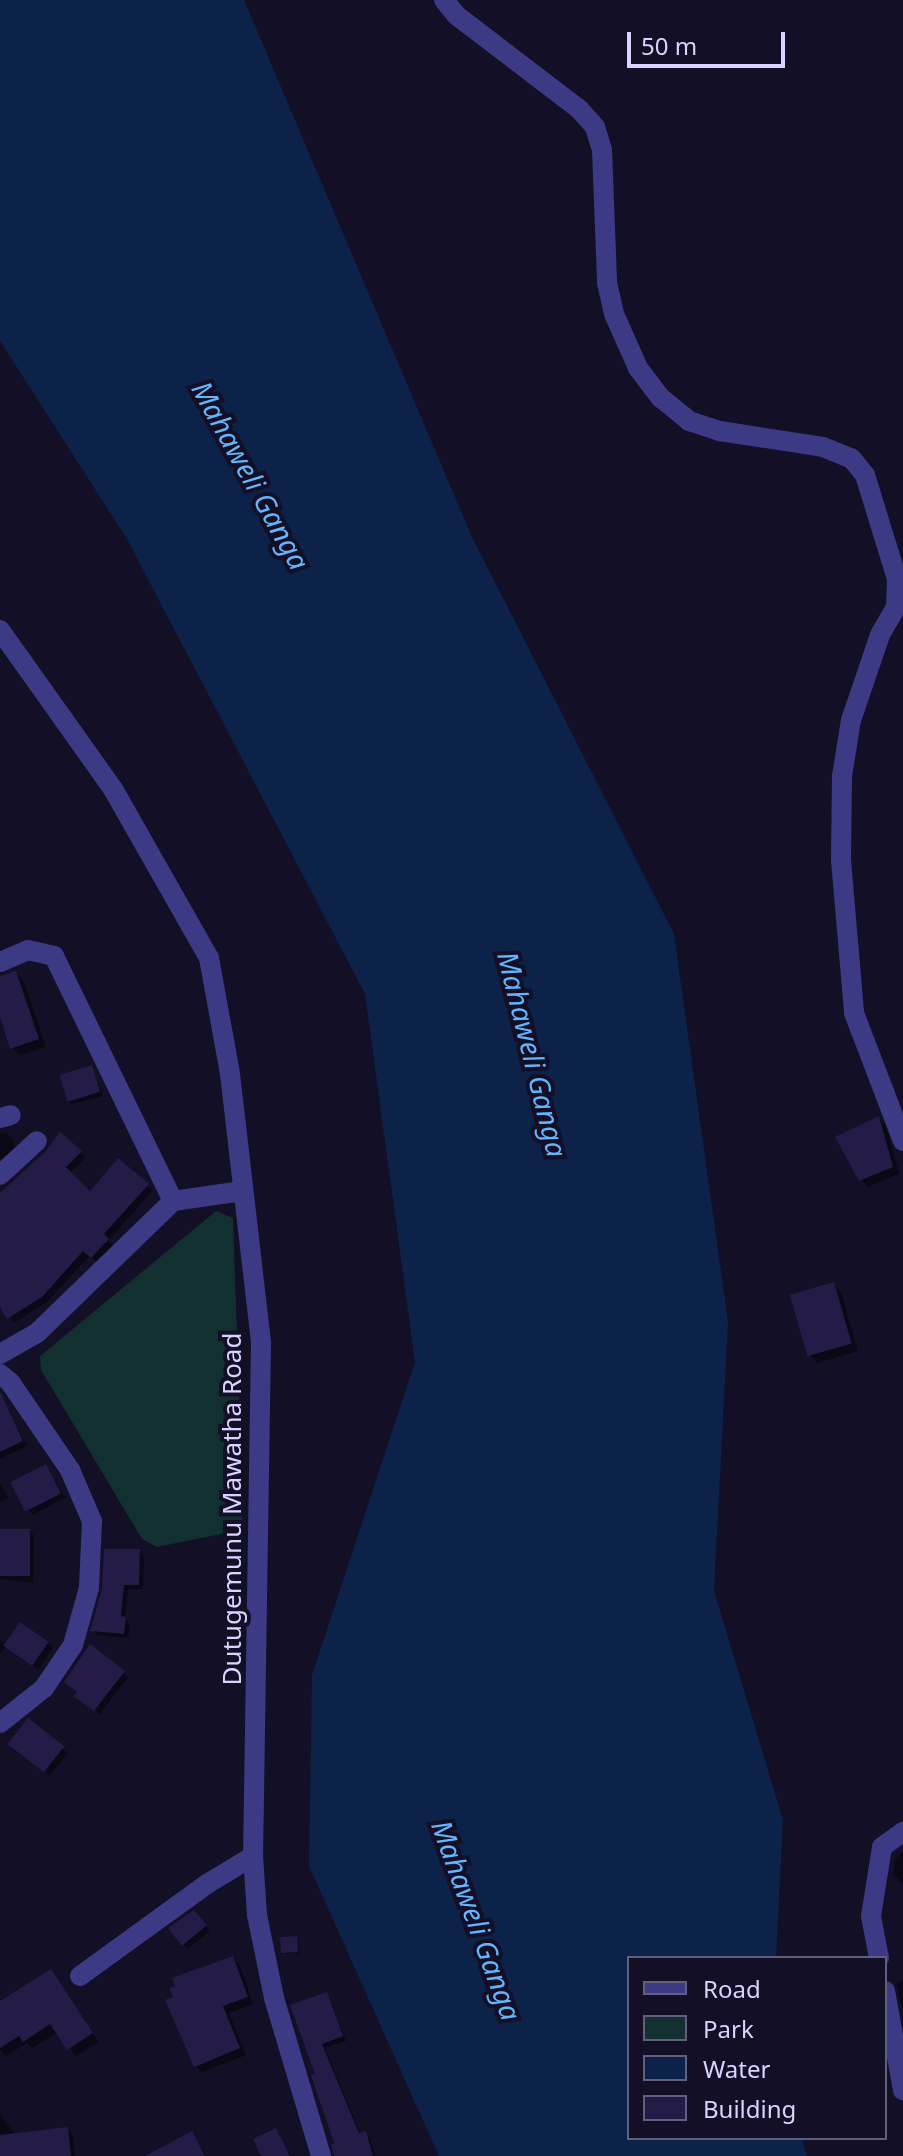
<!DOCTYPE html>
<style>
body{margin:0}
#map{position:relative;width:903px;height:2156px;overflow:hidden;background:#130f26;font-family:"Noto Sans",sans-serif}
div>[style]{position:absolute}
.green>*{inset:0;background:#12302f}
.water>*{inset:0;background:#0c2248}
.shadow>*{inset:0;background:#0007;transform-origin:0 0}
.building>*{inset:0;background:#241b47;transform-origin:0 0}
.minor>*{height:20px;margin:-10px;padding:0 10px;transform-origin:10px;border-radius:10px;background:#3d3a85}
span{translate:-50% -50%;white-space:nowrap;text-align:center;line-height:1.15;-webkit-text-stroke:8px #130f26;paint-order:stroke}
.street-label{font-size:26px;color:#d9d4ff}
.water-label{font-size:28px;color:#62b6ff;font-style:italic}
.legend{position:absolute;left:627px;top:1956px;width:260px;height:184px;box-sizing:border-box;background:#130f26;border:2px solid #625e7d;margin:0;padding:10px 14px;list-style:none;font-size:24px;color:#d9d4ff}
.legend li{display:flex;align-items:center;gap:16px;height:40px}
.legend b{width:40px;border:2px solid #625e7d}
.scale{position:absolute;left:627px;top:32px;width:158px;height:36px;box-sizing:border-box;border:4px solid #d9d4ff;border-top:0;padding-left:10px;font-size:24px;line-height:28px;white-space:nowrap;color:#d9d4ff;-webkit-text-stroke:6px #130f26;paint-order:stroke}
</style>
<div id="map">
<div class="green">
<div style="clip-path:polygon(216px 1211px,233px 1218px,243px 1517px,236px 1531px,157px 1547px,142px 1539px,41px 1370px,40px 1356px)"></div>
</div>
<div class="water">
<div style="clip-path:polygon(0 0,244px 0,472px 537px,674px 934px,728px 1322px,714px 1591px,783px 1820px,776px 1958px,629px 1958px,629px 2138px,802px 2138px,807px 2156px,439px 2156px,309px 1866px,312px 1675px,415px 1362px,365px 994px,127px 539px,0 341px)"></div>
</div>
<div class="shadow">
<div style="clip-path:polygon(16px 973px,24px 981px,46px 1047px,20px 1055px,12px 1048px,0 1011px,0 978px)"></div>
<div style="clip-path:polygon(92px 1067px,103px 1096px,72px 1104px,68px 1099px)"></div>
<div style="clip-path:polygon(879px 1118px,886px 1126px,899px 1174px,868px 1187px,861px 1179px)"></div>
<div style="clip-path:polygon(6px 1132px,13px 1139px,17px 1153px,0 1159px,0 1134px)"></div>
<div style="clip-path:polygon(64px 1138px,86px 1157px,69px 1174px,90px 1194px,147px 1186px,152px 1191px,108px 1241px,113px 1245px,97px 1262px,90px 1255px,47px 1302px,14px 1323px,0 1304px,0 1196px)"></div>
<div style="clip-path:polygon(833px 1284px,841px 1292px,858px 1351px,817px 1363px,810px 1355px)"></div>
<div style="clip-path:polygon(0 1393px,27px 1446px,0 1459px)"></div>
<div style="clip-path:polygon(46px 1466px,65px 1498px,33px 1515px,28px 1510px)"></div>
<div style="clip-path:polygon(0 1483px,8px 1498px,0 1502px)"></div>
<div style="clip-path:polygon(0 1531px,30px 1531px,34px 1536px,33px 1583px,0 1579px)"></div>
<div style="clip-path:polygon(139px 1551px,144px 1556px,143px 1589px,128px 1589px,125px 1619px,130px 1624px,128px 1638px,97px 1635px,93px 1630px)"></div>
<div style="clip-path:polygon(0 1640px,6px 1646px,48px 1643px,53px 1648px,38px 1670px,6px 1647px,0 1653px)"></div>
<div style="clip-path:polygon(123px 1672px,128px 1677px,100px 1714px,81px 1700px)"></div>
<div style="left:33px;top:1725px;width:45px;height:29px;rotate:39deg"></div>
<div style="clip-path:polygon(903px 1851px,903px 1884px,893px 1874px,895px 1860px)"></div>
<div style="clip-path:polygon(198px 1917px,210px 1931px,188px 1949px,183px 1944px)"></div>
<div style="clip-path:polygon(297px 1938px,299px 1953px,285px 1954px,283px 1952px)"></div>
<div style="clip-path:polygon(233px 1959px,240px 1965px,253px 2004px,229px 2013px,246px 2055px,202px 2072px,195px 2066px,175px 1998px)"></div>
<div style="clip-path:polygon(51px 1971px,99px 2042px,76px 2056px,58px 2032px,32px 2048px,27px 2043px,6px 2056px,0 2050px,0 2003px)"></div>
<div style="clip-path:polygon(903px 1981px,903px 2013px,896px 1983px)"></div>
<div style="clip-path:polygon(326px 1994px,346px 2041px,325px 2048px,361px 2135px,365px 2133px,370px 2138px,375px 2156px,338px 2156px,313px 2077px,317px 2075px)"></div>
<div style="clip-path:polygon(0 2115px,16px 2135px,68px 2130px,73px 2135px,75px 2156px,0 2156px)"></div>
<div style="clip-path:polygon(276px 2131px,291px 2156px,258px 2156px,262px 2154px)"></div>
<div style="clip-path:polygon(191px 2133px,207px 2156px,149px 2156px)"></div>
</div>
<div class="building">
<div style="clip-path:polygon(16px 971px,39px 1039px,10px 1049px,0 1017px,0 976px)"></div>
<div style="left:92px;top:1065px;width:28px;height:34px;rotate:73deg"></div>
<div style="clip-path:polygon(879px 1116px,893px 1167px,859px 1181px,835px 1137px)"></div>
<div style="clip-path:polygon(60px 1132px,82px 1151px,66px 1167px,90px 1191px,118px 1158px,149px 1184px,104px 1234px,109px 1239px,91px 1258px,83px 1251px,42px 1297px,7px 1319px,0 1307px,0 1193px,46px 1151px)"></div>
<div style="left:834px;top:1282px;width:64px;height:46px;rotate:74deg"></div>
<div style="clip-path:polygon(0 1391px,23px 1441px,0 1452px)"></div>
<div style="left:46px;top:1464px;width:33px;height:40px;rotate:63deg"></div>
<div style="left:0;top:1529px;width:30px;height:47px"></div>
<div style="clip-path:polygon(104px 1549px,140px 1549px,139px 1585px,124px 1585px,121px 1616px,126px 1617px,124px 1634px,90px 1631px,102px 1589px)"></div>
<div style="left:20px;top:1622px;width:35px;height:29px;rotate:35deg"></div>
<div style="clip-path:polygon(90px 1644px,125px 1671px,94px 1711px,73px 1696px,77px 1692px,64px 1682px)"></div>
<div style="left:28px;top:1718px;width:46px;height:33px;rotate:38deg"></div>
<div style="clip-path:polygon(194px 1910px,207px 1925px,182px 1946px,168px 1928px)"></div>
<div style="left:297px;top:1936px;width:16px;height:17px;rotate:86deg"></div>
<div style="clip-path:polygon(233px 1956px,248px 1997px,223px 2006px,240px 2048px,194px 2067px,165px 2000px,173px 1997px,169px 1988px,175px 1986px,172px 1978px)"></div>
<div style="clip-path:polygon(51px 1969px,93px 2033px,67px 2050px,50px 2024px,23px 2042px,19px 2036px,0 2048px,0 2001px)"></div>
<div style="clip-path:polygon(327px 1992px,343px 2036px,322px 2044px,359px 2133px,366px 2131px,373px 2156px,334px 2156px,331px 2144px,334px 2143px,311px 2075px,315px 2074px,290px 2005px)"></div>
<div style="clip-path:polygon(68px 2127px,71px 2156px,0 2156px,0 2135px)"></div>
<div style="clip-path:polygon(276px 2128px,290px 2156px,261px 2156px,253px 2139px)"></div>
<div style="clip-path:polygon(192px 2131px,205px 2156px,145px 2156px)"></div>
</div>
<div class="minor">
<div style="left:444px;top:0;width:19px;rotate:51deg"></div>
<div style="left:456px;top:15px;width:155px;rotate:37.4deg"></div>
<div style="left:579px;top:109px;width:24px;rotate:48deg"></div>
<div style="left:595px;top:127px;width:24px;rotate:73deg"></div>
<div style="left:602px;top:150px;width:133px;rotate:87.8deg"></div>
<div style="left:607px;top:283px;width:32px;rotate:77deg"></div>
<div style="left:614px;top:314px;width:59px;rotate:66deg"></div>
<div style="left:638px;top:368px;width:38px;rotate:53deg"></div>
<div style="left:661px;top:398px;width:36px;rotate:39deg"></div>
<div style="left:689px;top:421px;width:33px;rotate:18deg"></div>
<div style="left:720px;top:431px;width:104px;rotate:8.8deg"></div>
<div style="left:823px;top:447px;width:31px;rotate:22deg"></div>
<div style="left:852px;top:459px;width:21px;rotate:51deg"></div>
<div style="left:865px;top:475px;width:109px;rotate:72.9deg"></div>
<div style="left:897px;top:579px;width:28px;rotate:92deg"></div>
<div style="left:896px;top:607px;width:32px;rotate:120deg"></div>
<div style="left:880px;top:635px;width:90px;rotate:108.8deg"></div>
<div style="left:851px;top:720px;width:57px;rotate:99.1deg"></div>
<div style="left:842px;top:776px;width:84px;rotate:90.7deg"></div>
<div style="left:841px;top:860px;width:154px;rotate:85.1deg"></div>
<div style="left:854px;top:1013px;width:137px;rotate:69.1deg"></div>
<div style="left:0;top:630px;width:195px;rotate:54.6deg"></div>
<div style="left:113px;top:789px;width:194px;rotate:60.4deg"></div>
<div style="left:209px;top:958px;width:118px;rotate:79.7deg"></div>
<div style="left:230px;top:1074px;width:271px;rotate:83.4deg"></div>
<div style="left:261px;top:1343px;width:513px;rotate:90.89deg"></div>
<div style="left:253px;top:1856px;width:59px;rotate:86.1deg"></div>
<div style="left:257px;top:1915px;width:85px;rotate:78.4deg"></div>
<div style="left:274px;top:1998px;width:165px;rotate:73.4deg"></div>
<div style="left:0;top:962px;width:30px;rotate:-23deg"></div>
<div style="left:28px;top:950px;width:27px;rotate:13deg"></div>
<div style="left:54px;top:956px;width:272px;rotate:64.1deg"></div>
<div style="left:0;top:1118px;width:11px;rotate:-15deg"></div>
<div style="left:0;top:1175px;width:50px;rotate:-42.6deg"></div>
<div style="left:0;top:1354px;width:43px;rotate:-29.6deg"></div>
<div style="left:37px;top:1333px;width:190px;rotate:-44.1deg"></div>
<div style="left:173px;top:1201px;width:70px;rotate:-8.2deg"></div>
<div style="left:0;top:1374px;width:13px;rotate:39deg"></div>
<div style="left:10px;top:1382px;width:107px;rotate:55.7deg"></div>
<div style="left:70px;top:1470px;width:56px;rotate:66.7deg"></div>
<div style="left:92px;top:1521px;width:67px;rotate:92.6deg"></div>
<div style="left:89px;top:1588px;width:59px;rotate:105.7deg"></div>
<div style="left:73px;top:1645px;width:52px;rotate:124deg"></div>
<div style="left:44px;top:1688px;width:56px;rotate:141.5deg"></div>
<div style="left:879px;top:1958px;width:43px;rotate:-100.8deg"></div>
<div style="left:871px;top:1916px;width:70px;rotate:-80.9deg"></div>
<div style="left:882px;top:1847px;width:26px;rotate:-36deg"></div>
<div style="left:80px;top:1976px;width:157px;rotate:-35.9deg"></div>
<div style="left:207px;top:1884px;width:54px;rotate:-31.3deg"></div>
<div style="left:885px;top:1991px;width:101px;rotate:79.7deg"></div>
</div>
<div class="street-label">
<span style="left:232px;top:1509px;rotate:-90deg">Dutugemunu Mawatha Road</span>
</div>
<div class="water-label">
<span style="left:251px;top:475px;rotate:61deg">Mahaweli Ganga</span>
<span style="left:533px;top:1054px;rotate:76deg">Mahaweli Ganga</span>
<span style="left:477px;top:1920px;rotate:70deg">Mahaweli Ganga</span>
</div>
<ul class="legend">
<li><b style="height:10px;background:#3d3a85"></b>Road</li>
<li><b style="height:22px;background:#12302f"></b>Park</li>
<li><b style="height:22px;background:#0c2248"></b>Water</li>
<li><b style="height:22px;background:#241b47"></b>Building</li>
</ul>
<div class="scale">50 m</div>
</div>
